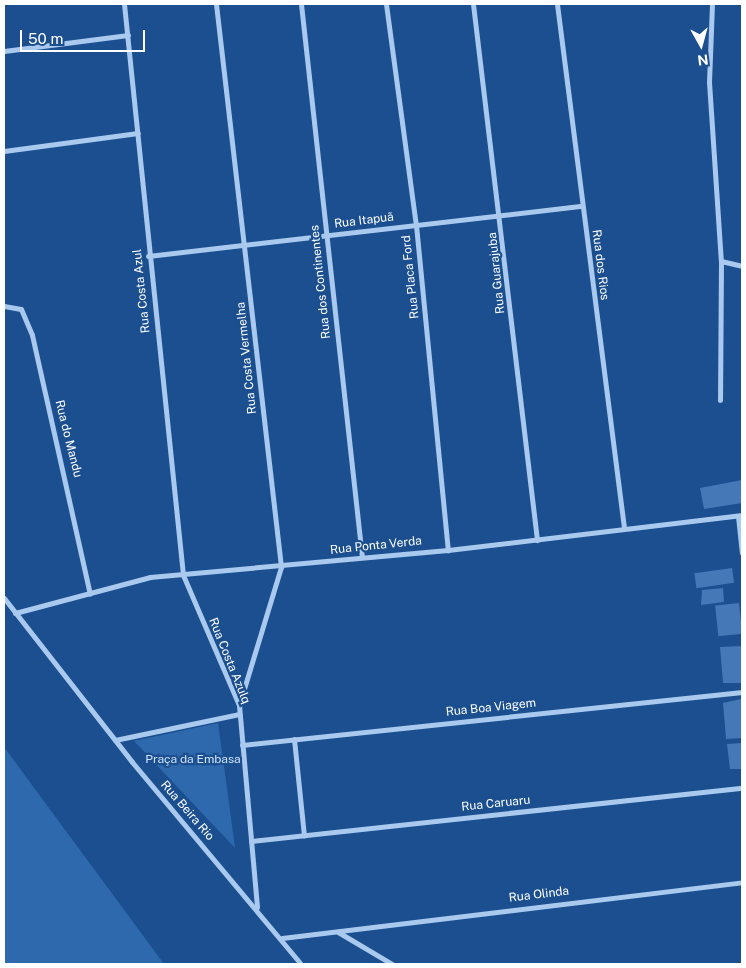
<!DOCTYPE html>
<meta charset="utf-8">
<style>
body{margin:0}
#map{position:relative;width:746px;height:968px;overflow:hidden;background:#1b4f8f;font-family:"Public Sans",sans-serif}
div>[style]{position:absolute}
.green>*{inset:0;background:#2e69ad}
.building>*{inset:0;background:#4478b7;transform-origin:0 0}
.minor>*{height:5px;margin:-2.5px;padding:0 2.5px;transform-origin:2.5px;border-radius:2.5px;background:#a9c9ee}
span{translate:-50% -50%;white-space:nowrap;text-align:center;line-height:1.15;-webkit-text-stroke:4.5px #1b4f8f;paint-order:stroke}
.street-label{font-size:12px;color:#fff}
.park-label{font-size:12px;color:#cfe3fa}
.frame{position:absolute;inset:0;border:5px solid #fff;pointer-events:none}
.north{position:absolute;left:676px;top:20px;width:50px;height:50px;-webkit-text-stroke:4px #1b4f8f;paint-order:stroke;rotate:173deg;font-size:14px;font-weight:700;line-height:20px;text-align:center;color:#fff}
.north::after{content:'';display:block;margin:auto;width:18px;height:22px;background:#fff;clip-path:polygon(50% 0,100% 100%,50% 72%,0 100%)}
.scale{position:absolute;left:20px;top:30px;width:125px;height:22px;box-sizing:border-box;border:2px solid #fff;border-top:0;padding-left:6px;font-size:15px;line-height:18px;white-space:nowrap;color:#fff;-webkit-text-stroke:4px #1b4f8f;paint-order:stroke}
</style>
<div id="map">
<div class="green">
<div style="clip-path:polygon(218px 723px,227px 788px,235px 848px,134px 741px)"></div>
<div style="clip-path:polygon(4px 747px,164px 964px,4px 964px)"></div>
</div>
<div class="building">
<div style="clip-path:polygon(742px 480px,742px 503px,704px 509px,700px 488px)"></div>
<div style="left:732px;top:568px;width:15px;height:38px;rotate:82deg"></div>
<div style="clip-path:polygon(723px 588px,724px 602px,701px 605px,702px 590px)"></div>
<div style="left:739px;top:603px;width:31px;height:24px;rotate:84deg"></div>
<div style="clip-path:polygon(742px 646px,742px 683px,723px 683px,720px 647px)"></div>
<div style="clip-path:polygon(741px 699px,742px 738px,726px 739px,723px 703px)"></div>
<div style="clip-path:polygon(742px 743px,742px 769px,730px 769px,727px 744px)"></div>
</div>
<div class="minor">
<div style="left:124px;top:4px;width:574px;rotate:84.1deg"></div>
<div style="left:183px;top:575px;width:142px;rotate:66.7deg"></div>
<div style="left:239px;top:705px;width:203px;rotate:84.9deg"></div>
<div style="left:216px;top:4px;width:567px;rotate:83.41deg"></div>
<div style="left:281px;top:567px;width:144px;rotate:106.9deg"></div>
<div style="left:301px;top:4px;width:556px;rotate:83.71deg"></div>
<div style="left:386px;top:4px;width:223px;rotate:82.3deg"></div>
<div style="left:416px;top:225px;width:327px;rotate:84.4deg"></div>
<div style="left:473px;top:4px;width:540px;rotate:83.19deg"></div>
<div style="left:557px;top:4px;width:528px;rotate:82.71deg"></div>
<div style="left:712px;top:4px;width:78px;rotate:92.2deg"></div>
<div style="left:709px;top:82px;width:179px;rotate:86.2deg"></div>
<div style="left:721px;top:261px;width:139px;rotate:90.4deg"></div>
<div style="left:4px;top:51px;width:125px;rotate:-7.4deg"></div>
<div style="left:4px;top:151px;width:135px;rotate:-7.7deg"></div>
<div style="left:148px;top:256px;width:437px;rotate:-6.6deg"></div>
<div style="left:721px;top:261px;width:22px;rotate:13deg"></div>
<div style="left:4px;top:306px;width:17px;rotate:10deg"></div>
<div style="left:21px;top:309px;width:28px;rotate:67deg"></div>
<div style="left:32px;top:335px;width:265px;rotate:77.4deg"></div>
<div style="left:738px;top:516px;width:37px;rotate:84deg"></div>
<div style="left:4px;top:598px;width:208px;rotate:52deg"></div>
<div style="left:132px;top:762px;width:263px;rotate:50.1deg"></div>
<div style="left:15px;top:613px;width:140px;rotate:-14.9deg"></div>
<div style="left:150px;top:577px;width:299px;rotate:-5.2deg"></div>
<div style="left:448px;top:550px;width:296px;rotate:-6.8deg"></div>
<div style="left:294px;top:739px;width:97px;rotate:84.1deg"></div>
<div style="left:115px;top:740px;width:127px;rotate:-11.8deg"></div>
<div style="left:242px;top:745px;width:503px;rotate:-6.05deg"></div>
<div style="left:251px;top:841px;width:494px;rotate:-6.2deg"></div>
<div style="left:338px;top:932px;width:63px;rotate:30.7deg"></div>
<div style="left:282px;top:938px;width:463px;rotate:-6.9deg"></div>
</div>
<div class="street-label">
<span style="left:364px;top:221px;rotate:-7deg">Rua Itapuã</span>
<span style="left:600px;top:265px;rotate:83deg">Rua dos Rios</span>
<span style="left:497px;top:273px;rotate:-96deg">Rua Guarajuba</span>
<span style="left:411px;top:277px;rotate:-96deg">Rua Placa Ford</span>
<span style="left:321px;top:282px;rotate:-96deg">Rua dos Continentes</span>
<span style="left:142px;top:291px;rotate:-96deg">Rua Costa Azul</span>
<span style="left:247px;top:358px;rotate:-96deg">Rua Costa Vermelha</span>
<span style="left:68px;top:439px;rotate:76deg">Rua do Mandu</span>
<span style="left:376px;top:546px;rotate:-6deg">Rua Ponta Verda</span>
<span style="left:229px;top:661px;rotate:68deg">Rua Costa Azulq</span>
<span style="left:491px;top:708px;rotate:-6deg">Rua Boa Viagem</span>
<span style="left:496px;top:804px;rotate:-6deg">Rua Caruaru</span>
<span style="left:187px;top:811px;rotate:49deg">Rua Beira Rio</span>
<span style="left:539px;top:895px;rotate:-7deg">Rua Olinda</span>
</div>
<div class="park-label">
<span style="left:193px;top:760px">Praça da Embasa</span>
</div>
<div class="frame"></div>
<div class="north">N</div>
<div class="scale">50 m</div>
</div>
